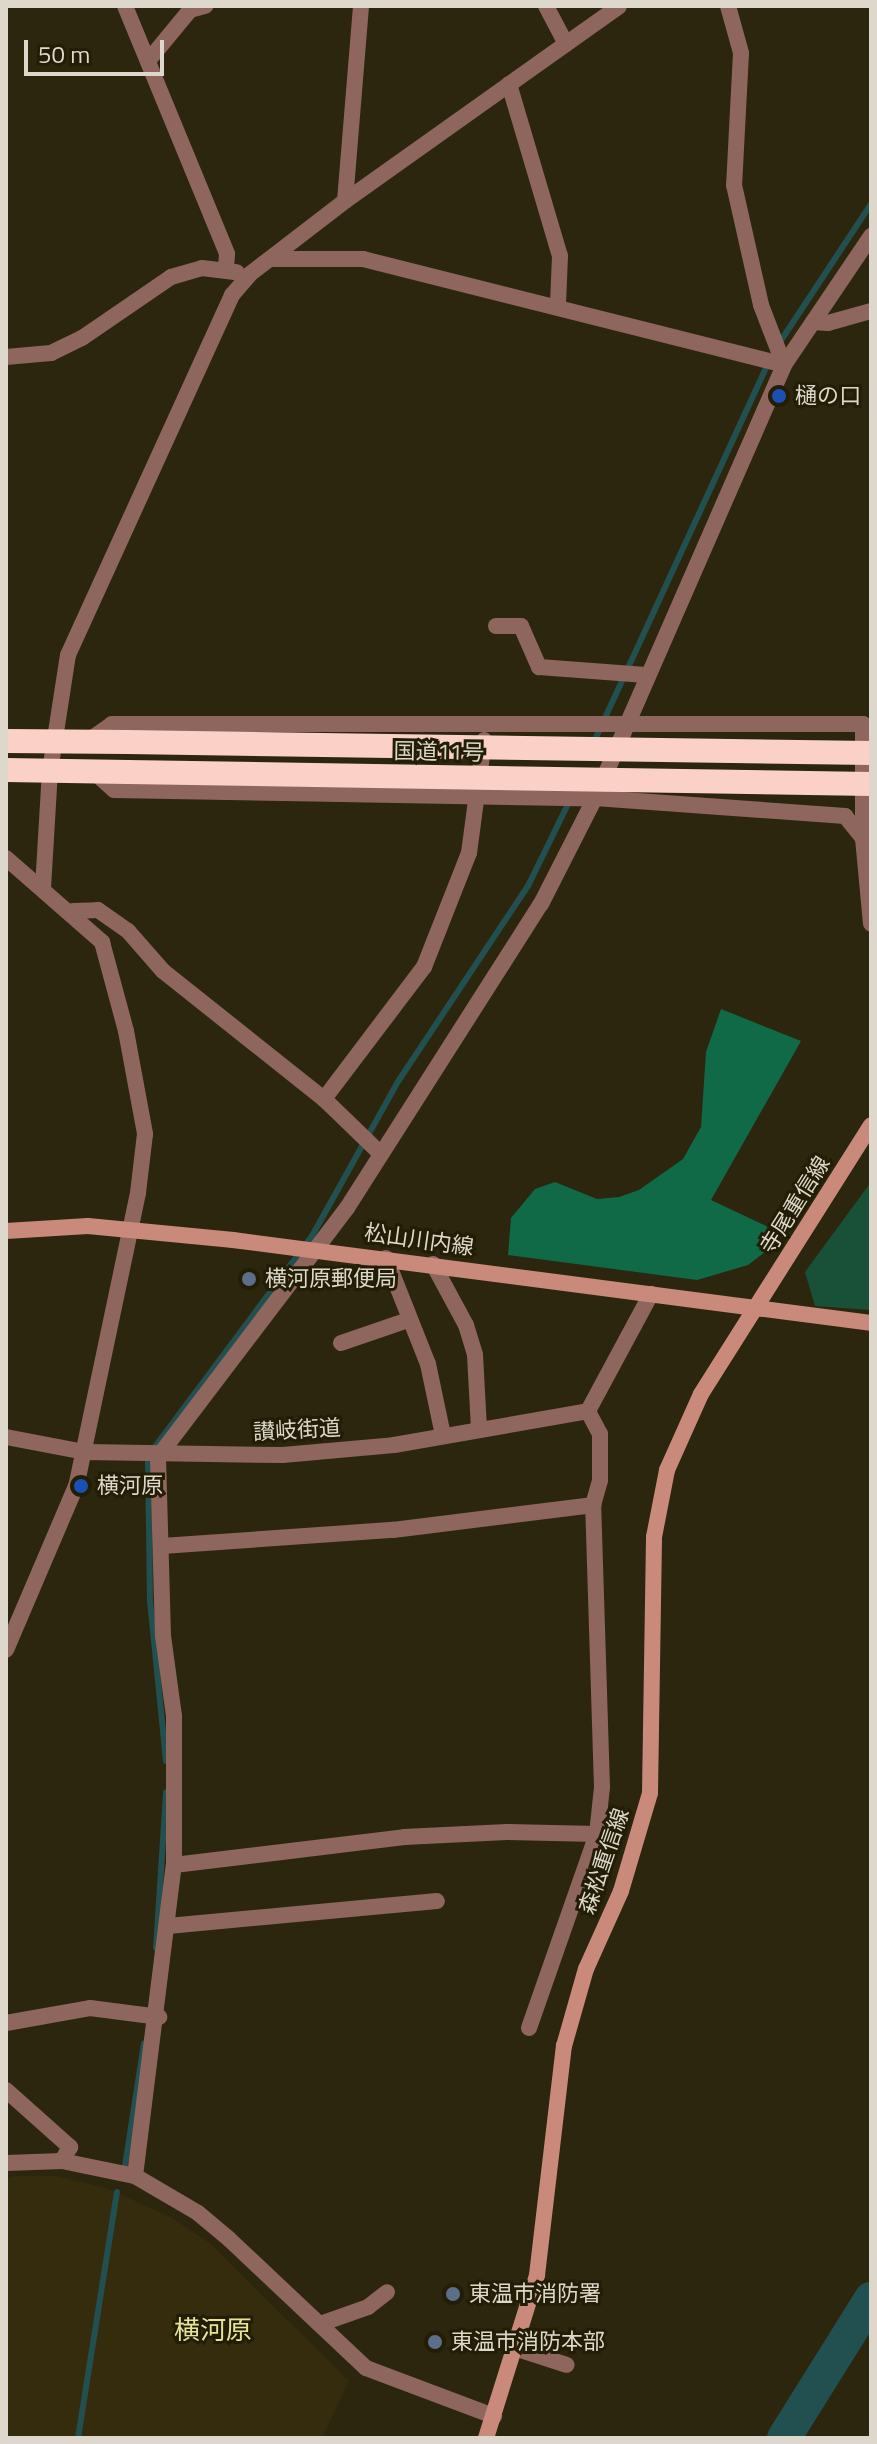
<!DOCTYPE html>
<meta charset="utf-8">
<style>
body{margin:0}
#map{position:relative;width:877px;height:2444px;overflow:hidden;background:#2d260f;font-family:"Titillium Web","Noto Sans JP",sans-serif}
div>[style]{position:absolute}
.built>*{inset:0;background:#352c0d}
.green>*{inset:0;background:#185138}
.forest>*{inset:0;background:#106947}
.stream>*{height:6px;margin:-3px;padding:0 3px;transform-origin:3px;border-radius:3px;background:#224f50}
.river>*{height:34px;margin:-17px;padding:0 17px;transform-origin:17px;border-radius:17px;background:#224f50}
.street>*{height:16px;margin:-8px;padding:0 8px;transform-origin:8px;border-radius:8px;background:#8f665d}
.secondary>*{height:16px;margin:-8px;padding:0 8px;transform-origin:8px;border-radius:8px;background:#ca8a7b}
.highway>*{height:24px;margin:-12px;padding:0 12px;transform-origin:12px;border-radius:12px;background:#fad0c7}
.highway-bridge>*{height:24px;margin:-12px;padding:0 12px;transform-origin:12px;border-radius:12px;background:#fad0c7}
.dots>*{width:22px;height:22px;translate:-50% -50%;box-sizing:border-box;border:4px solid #231d06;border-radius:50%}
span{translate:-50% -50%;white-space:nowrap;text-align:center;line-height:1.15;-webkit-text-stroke:6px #231d06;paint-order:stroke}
.poi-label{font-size:22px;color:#ddd8cb}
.left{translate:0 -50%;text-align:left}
.street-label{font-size:22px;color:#ddd8cb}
.quarter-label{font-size:26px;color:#e4e596}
.frame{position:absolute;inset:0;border:8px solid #ddd8cb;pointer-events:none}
.scale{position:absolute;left:24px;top:40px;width:140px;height:36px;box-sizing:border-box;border:4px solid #ddd8cb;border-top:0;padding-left:10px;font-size:24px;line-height:28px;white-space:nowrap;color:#ddd8cb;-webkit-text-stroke:6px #231d06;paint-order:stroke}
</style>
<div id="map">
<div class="built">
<div style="clip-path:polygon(17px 2176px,55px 2176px,107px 2188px,172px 2218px,212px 2245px,349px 2381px,322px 2438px,6px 2438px,6px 2178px)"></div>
</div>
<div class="green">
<div style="clip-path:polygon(871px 1182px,871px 1310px,815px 1306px,805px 1272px)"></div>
</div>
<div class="forest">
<div style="clip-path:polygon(721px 1009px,801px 1041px,711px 1200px,781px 1233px,774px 1245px,748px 1265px,697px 1280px,508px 1255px,511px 1218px,535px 1189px,555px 1182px,597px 1199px,619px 1197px,639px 1190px,683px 1159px,701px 1127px,706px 1052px)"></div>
</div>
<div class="stream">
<div style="left:778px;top:345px;width:169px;rotate:-56.6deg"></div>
<div style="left:593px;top:744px;width:422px;rotate:-65.3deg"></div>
<div style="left:166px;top:1761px;width:161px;rotate:-95.7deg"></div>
<div style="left:150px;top:1601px;width:138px;rotate:-90.8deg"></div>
<div style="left:148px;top:1463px;width:16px;rotate:-68deg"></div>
<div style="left:154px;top:1448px;width:264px;rotate:-53.3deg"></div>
<div style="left:312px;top:1236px;width:179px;rotate:-60.9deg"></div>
<div style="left:399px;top:1080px;width:235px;rotate:-56.4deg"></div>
<div style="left:529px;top:884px;width:96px;rotate:-64deg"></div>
<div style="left:156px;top:1948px;width:156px;rotate:-86.3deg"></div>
<div style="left:125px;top:2166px;width:124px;rotate:-81.2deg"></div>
<div style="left:78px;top:2438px;width:249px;rotate:-81deg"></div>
</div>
<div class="river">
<div style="left:784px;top:2438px;width:164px;rotate:-58deg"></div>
</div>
<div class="street">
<div style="left:125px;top:6px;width:268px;rotate:67.6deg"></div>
<div style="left:227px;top:254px;width:16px;rotate:94deg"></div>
<div style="left:546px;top:6px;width:43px;rotate:62.2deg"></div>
<div style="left:728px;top:6px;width:49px;rotate:74.5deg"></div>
<div style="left:741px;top:53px;width:132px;rotate:93deg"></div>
<div style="left:734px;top:185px;width:123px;rotate:77.3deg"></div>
<div style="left:761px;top:305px;width:64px;rotate:69deg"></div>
<div style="left:148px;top:61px;width:66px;rotate:-50.5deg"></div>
<div style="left:190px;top:10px;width:16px;rotate:-15deg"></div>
<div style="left:509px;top:84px;width:179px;rotate:73.5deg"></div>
<div style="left:560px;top:256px;width:48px;rotate:92.4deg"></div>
<div style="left:345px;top:201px;width:196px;rotate:-85.3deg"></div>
<div style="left:270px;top:259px;width:93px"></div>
<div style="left:363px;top:259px;width:434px;rotate:14.1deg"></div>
<div style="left:813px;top:322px;width:15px;rotate:4deg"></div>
<div style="left:828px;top:323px;width:45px;rotate:-15.6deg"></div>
<div style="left:6px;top:357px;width:45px;rotate:-5.1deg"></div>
<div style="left:51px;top:353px;width:34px;rotate:-26deg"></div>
<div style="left:82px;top:338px;width:108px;rotate:-34.4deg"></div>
<div style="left:171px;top:277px;width:32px;rotate:-16deg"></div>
<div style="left:202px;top:268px;width:35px;rotate:7deg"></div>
<div style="left:496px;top:626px;width:25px"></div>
<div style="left:521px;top:626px;width:45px;rotate:66.3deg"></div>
<div style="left:539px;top:667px;width:107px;rotate:4.3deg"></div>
<div style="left:88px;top:741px;width:29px;rotate:-35deg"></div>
<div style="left:112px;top:724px;width:751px"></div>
<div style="left:863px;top:724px;width:114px;rotate:90deg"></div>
<div style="left:863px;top:838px;width:86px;rotate:84.7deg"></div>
<div style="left:93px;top:771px;width:28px;rotate:42deg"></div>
<div style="left:114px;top:790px;width:481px;rotate:1deg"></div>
<div style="left:595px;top:798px;width:251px;rotate:4.1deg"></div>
<div style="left:845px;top:816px;width:28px;rotate:51deg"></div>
<div style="left:6px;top:858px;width:128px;rotate:41.2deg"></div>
<div style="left:102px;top:942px;width:92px;rotate:74.9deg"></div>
<div style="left:126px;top:1031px;width:105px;rotate:79.5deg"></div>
<div style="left:145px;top:1134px;width:59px;rotate:96.8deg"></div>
<div style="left:138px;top:1193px;width:299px;rotate:101.9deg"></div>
<div style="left:76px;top:1486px;width:178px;rotate:113.1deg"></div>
<div style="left:43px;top:888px;width:117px;rotate:-86.6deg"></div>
<div style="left:50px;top:771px;width:117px;rotate:-81.2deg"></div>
<div style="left:68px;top:655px;width:396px;rotate:-65.5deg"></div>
<div style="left:232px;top:295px;width:28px;rotate:-49deg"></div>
<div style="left:250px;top:274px;width:120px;rotate:-37.5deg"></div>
<div style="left:345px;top:201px;width:336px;rotate:-35.4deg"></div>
<div style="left:73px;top:911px;width:25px;rotate:-2deg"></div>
<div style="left:98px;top:910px;width:37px;rotate:35deg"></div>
<div style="left:128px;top:931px;width:53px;rotate:48.8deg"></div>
<div style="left:163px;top:971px;width:206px;rotate:38.5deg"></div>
<div style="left:324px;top:1099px;width:78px;rotate:44deg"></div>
<div style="left:324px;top:1099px;width:166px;rotate:-52.9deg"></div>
<div style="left:424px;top:967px;width:123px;rotate:-68.5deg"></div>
<div style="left:469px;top:853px;width:114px;rotate:-82.4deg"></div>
<div style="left:386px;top:1258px;width:114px;rotate:68.4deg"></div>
<div style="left:428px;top:1364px;width:73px;rotate:78.1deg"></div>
<div style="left:433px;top:1264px;width:69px;rotate:61.6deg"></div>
<div style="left:466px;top:1325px;width:31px;rotate:73deg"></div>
<div style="left:475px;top:1355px;width:73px;rotate:86.9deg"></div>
<div style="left:341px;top:1343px;width:71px;rotate:-18.9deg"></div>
<div style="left:588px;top:1411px;width:133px;rotate:-61.7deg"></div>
<div style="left:6px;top:1437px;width:80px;rotate:10.8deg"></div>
<div style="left:85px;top:1452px;width:198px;rotate:0.9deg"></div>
<div style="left:283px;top:1455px;width:111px;rotate:-5.1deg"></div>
<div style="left:394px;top:1445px;width:197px;rotate:-9.9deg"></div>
<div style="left:162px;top:1546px;width:232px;rotate:-4deg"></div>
<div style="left:393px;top:1530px;width:202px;rotate:-7.1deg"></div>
<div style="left:174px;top:1865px;width:232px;rotate:-6.9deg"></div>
<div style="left:404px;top:1837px;width:103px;rotate:-2.8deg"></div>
<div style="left:507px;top:1832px;width:90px;rotate:1.3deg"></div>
<div style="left:168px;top:1926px;width:270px;rotate:-5.3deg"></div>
<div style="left:6px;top:2023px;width:85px;rotate:-10.1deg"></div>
<div style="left:90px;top:2008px;width:70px;rotate:7.4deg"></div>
<div style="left:529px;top:2028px;width:206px;rotate:-70.7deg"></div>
<div style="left:597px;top:1834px;width:47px;rotate:-83.9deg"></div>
<div style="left:602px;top:1787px;width:282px;rotate:-91.8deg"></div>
<div style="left:593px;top:1505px;width:26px;rotate:-74deg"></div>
<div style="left:600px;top:1480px;width:46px;rotate:-90deg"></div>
<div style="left:600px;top:1434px;width:26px;rotate:-118deg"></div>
<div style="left:6px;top:2090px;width:86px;rotate:41.7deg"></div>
<div style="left:70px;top:2147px;width:16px;rotate:120deg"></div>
<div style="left:6px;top:2163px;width:56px;rotate:-2deg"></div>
<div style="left:62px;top:2161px;width:75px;rotate:11.6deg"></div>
<div style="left:135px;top:2176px;width:73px;rotate:30.4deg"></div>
<div style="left:198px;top:2213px;width:40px;rotate:40deg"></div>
<div style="left:229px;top:2239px;width:188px;rotate:43.3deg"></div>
<div style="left:366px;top:2368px;width:137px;rotate:20.6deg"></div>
<div style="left:135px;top:2176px;width:313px;rotate:-82.9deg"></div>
<div style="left:174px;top:1865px;width:149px;rotate:-90deg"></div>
<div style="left:174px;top:1716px;width:81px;rotate:-97.8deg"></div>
<div style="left:163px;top:1636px;width:179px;rotate:-91.6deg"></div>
<div style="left:158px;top:1457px;width:313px;rotate:-52.8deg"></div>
<div style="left:347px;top:1208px;width:361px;rotate:-57.5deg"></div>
<div style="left:541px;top:904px;width:119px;rotate:-63deg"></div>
<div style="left:595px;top:798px;width:472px;rotate:-66.4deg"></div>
<div style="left:784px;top:365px;width:156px;rotate:-56deg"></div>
<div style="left:320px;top:2324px;width:51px;rotate:-19.5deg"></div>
<div style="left:368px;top:2307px;width:24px;rotate:-38deg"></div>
<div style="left:517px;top:2349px;width:52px;rotate:17.7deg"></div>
</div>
<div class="secondary">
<div style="left:6px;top:1231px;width:82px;rotate:-3.5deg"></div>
<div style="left:88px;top:1226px;width:146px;rotate:5.5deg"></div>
<div style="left:233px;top:1240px;width:643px;rotate:7.41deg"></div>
<div style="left:486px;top:2438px;width:171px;rotate:-72.6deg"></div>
<div style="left:537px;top:2275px;width:231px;rotate:-83.3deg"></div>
<div style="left:564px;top:2046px;width:80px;rotate:-74.1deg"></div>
<div style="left:586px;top:1969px;width:85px;rotate:-65.8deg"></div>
<div style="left:621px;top:1891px;width:102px;rotate:-73.5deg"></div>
<div style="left:650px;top:1793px;width:256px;rotate:-89.1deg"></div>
<div style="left:654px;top:1537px;width:68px;rotate:-79deg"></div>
<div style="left:667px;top:1470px;width:83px;rotate:-65.9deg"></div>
<div style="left:701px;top:1394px;width:318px;rotate:-57.7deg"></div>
</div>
<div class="highway">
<div style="left:6px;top:741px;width:121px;rotate:0.5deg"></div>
<div style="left:6px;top:770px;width:122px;rotate:0.9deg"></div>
</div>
<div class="highway-bridge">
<div style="left:127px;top:742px;width:744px;rotate:0.85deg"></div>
<div style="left:128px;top:772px;width:743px;rotate:0.93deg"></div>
</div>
<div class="dots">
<div style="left:779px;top:396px;background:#1a4fb4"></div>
<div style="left:249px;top:1279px;background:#5c6f8a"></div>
<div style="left:81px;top:1486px;background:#1a4fb4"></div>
<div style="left:453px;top:2294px;background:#5c6f8a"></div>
<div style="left:435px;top:2342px;background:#5c6f8a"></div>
</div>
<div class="poi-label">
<span class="left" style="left:795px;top:396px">樋の口</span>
<span class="left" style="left:265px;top:1279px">横河原郵便局</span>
<span class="left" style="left:97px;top:1486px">横河原</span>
<span class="left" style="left:469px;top:2294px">東温市消防署</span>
<span class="left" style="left:451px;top:2342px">東温市消防本部</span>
</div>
<div class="street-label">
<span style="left:439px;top:752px;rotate:1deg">国道11号</span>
<span style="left:795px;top:1205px;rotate:-58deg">寺尾重信線</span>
<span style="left:419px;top:1240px;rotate:8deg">松山川内線</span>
<span style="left:297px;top:1430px;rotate:-3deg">讃岐街道</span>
<span style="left:604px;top:1861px;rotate:-71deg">森松重信線</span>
</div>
<div class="quarter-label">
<span style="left:213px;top:2330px">横河原</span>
</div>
<div class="frame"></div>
<div class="scale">50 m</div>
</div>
